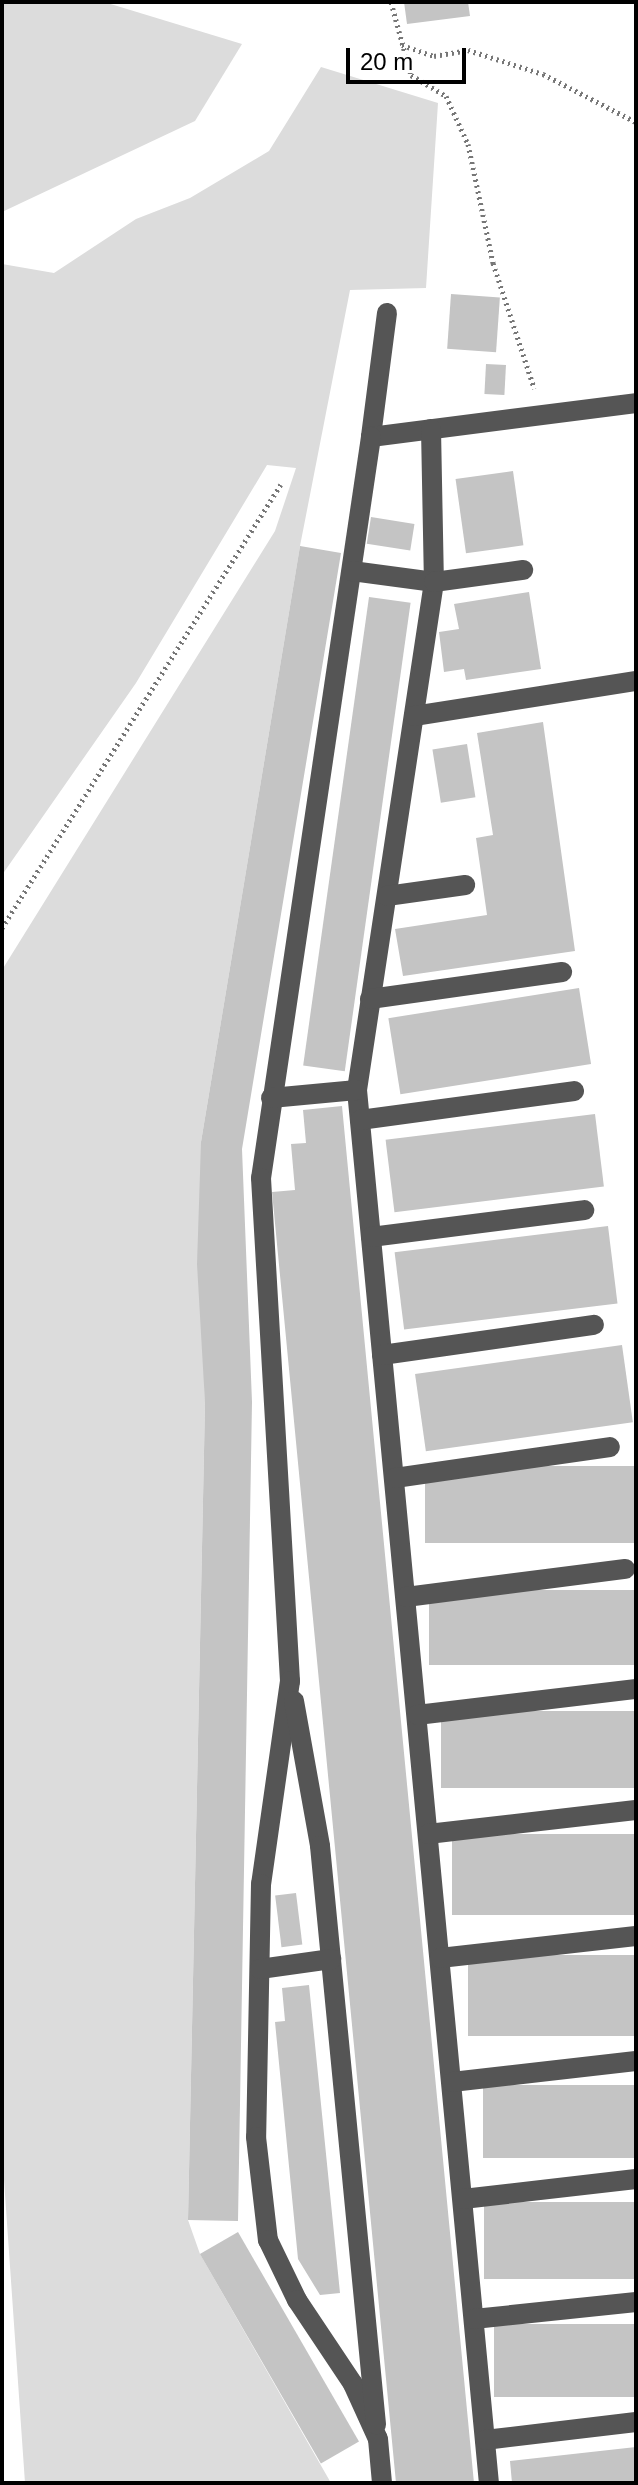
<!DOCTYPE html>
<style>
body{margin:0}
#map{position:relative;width:638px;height:2485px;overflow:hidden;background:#fff;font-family:Arial,sans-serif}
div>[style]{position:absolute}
.green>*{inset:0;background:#dcdcdc}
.building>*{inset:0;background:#c4c4c4;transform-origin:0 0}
.path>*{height:5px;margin-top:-2.5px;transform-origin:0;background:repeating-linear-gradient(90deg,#777 0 2px,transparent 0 6px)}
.minor>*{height:20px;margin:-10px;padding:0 10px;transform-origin:10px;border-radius:10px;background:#555}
span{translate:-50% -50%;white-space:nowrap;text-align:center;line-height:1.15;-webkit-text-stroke:7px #fff;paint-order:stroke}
.frame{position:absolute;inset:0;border:4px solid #000;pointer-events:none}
.scale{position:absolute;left:346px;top:48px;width:120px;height:36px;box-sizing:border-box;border:4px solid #000;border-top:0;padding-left:10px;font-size:24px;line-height:28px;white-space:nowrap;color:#000;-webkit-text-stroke:6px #fff;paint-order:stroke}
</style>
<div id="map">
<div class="green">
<div style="clip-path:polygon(2px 2px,104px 2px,242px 44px,195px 121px,2px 212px)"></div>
<div style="clip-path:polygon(321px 67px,438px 103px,426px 288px,350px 290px,300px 546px,201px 1142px,205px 1403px,188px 2220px,200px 2254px,331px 2483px,25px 2483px,2px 2151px,2px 970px,275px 531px,296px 468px,267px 465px,136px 683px,2px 875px,2px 264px,54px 273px,136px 219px,190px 198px,269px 151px)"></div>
</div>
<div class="building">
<div style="clip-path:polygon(404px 2px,468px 2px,470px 16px,407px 24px)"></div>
<div style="left:451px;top:294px;width:49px;height:55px;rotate:4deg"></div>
<div style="left:486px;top:364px;width:20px;height:30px;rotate:3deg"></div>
<div style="left:513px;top:471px;width:75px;height:58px;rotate:82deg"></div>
<div style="left:371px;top:517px;width:44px;height:27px;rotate:9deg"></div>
<div style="clip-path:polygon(300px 546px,341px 553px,242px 1149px,252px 1402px,238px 2221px,188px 2220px,205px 1403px,197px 1264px,201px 1142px)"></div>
<div style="clip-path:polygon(529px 592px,541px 669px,466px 680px,464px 669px,444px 672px,439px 632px,459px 629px,454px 604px)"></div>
<div style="left:369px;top:597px;width:42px;height:473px;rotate:8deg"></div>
<div style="clip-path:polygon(543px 722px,575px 951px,403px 976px,395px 929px,487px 915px,476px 838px,493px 835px,477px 733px)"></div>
<div style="left:467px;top:744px;width:54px;height:35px;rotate:81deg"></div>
<div style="left:579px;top:988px;width:77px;height:193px;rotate:81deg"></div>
<div style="clip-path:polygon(342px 1106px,474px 2483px,396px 2483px,272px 1192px,295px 1190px,291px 1144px,306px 1143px,303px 1110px)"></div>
<div style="left:595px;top:1114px;width:73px;height:211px;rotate:83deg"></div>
<div style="left:608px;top:1226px;width:78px;height:215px;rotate:83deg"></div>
<div style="left:622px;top:1345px;width:78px;height:209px;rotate:82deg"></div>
<div style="left:636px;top:1466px;width:77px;height:211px;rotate:90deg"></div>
<div style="left:636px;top:1590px;width:75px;height:207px;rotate:90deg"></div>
<div style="left:636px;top:1711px;width:77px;height:195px;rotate:90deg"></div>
<div style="left:636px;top:1834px;width:81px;height:184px;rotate:90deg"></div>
<div style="left:296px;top:1893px;width:52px;height:21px;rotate:83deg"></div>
<div style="left:636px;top:1955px;width:81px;height:168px;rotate:90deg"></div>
<div style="clip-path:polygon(309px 1985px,340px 2293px,320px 2295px,298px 2259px,275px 2022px,285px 2021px,282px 1988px)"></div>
<div style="left:636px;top:2085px;width:73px;height:153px;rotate:90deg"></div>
<div style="left:636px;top:2202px;width:77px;height:152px;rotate:90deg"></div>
<div style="left:238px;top:2232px;width:242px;height:44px;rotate:60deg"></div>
<div style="left:636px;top:2324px;width:73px;height:142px;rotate:90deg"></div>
<div style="clip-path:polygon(636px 2447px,636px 2483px,512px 2483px,510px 2461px)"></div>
</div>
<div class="path">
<div style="left:391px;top:2px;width:76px;rotate:74.7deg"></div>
<div style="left:411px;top:75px;width:41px;rotate:31deg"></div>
<div style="left:446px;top:96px;width:53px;rotate:65.4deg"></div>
<div style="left:468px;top:144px;width:122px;rotate:78.1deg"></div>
<div style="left:493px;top:263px;width:132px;rotate:71.8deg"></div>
<div style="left:402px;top:45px;width:34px;rotate:19deg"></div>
<div style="left:434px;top:56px;width:35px;rotate:-10deg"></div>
<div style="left:468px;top:50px;width:79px;rotate:17.7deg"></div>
<div style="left:543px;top:74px;width:105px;rotate:27.3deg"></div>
<div style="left:2px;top:928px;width:524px;rotate:-57.86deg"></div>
</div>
<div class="minor">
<div style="left:387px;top:313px;width:125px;rotate:97.4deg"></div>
<div style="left:371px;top:437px;width:267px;rotate:-7.3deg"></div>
<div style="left:431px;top:429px;width:153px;rotate:88.9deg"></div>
<div style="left:434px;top:582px;width:514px;rotate:98.62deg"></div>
<div style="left:357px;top:1090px;width:1399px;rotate:84.59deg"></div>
<div style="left:371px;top:437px;width:749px;rotate:98.44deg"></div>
<div style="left:261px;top:1178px;width:504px;rotate:86.7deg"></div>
<div style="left:290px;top:1681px;width:205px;rotate:98.1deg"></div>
<div style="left:261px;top:1884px;width:253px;rotate:91.1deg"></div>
<div style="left:256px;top:2137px;width:104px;rotate:83.4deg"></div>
<div style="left:268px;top:2240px;width:67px;rotate:64.2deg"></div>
<div style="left:297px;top:2300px;width:101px;rotate:56.3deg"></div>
<div style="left:353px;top:2384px;width:60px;rotate:65.6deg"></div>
<div style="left:378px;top:2439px;width:44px;rotate:84.8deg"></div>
<div style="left:352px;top:571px;width:83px;rotate:7.6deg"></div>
<div style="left:434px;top:582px;width:90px;rotate:-7.7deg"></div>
<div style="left:414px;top:716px;width:225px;rotate:-9deg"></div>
<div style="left:387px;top:896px;width:79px;rotate:-8deg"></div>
<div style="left:370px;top:999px;width:194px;rotate:-8deg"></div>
<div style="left:271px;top:1098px;width:86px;rotate:-5.3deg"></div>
<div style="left:360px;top:1120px;width:216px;rotate:-7.7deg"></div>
<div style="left:371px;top:1237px;width:215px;rotate:-7.2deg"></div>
<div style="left:382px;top:1355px;width:214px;rotate:-8.1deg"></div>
<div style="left:395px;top:1478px;width:217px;rotate:-8.2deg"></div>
<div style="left:406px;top:1597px;width:221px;rotate:-7.3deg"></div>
<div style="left:294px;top:1701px;width:147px;rotate:79.8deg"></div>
<div style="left:320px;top:1846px;width:581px;rotate:84.47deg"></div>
<div style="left:417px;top:1715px;width:221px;rotate:-6.8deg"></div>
<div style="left:428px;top:1834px;width:209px;rotate:-6.6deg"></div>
<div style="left:440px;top:1958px;width:197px;rotate:-6.4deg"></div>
<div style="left:260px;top:1969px;width:72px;rotate:-8deg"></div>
<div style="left:452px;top:2082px;width:185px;rotate:-6.5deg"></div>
<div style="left:463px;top:2199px;width:174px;rotate:-6.6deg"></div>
<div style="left:474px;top:2319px;width:163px;rotate:-6deg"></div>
<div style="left:485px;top:2440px;width:152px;rotate:-6.8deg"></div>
</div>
<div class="frame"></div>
<div class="scale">20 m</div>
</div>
